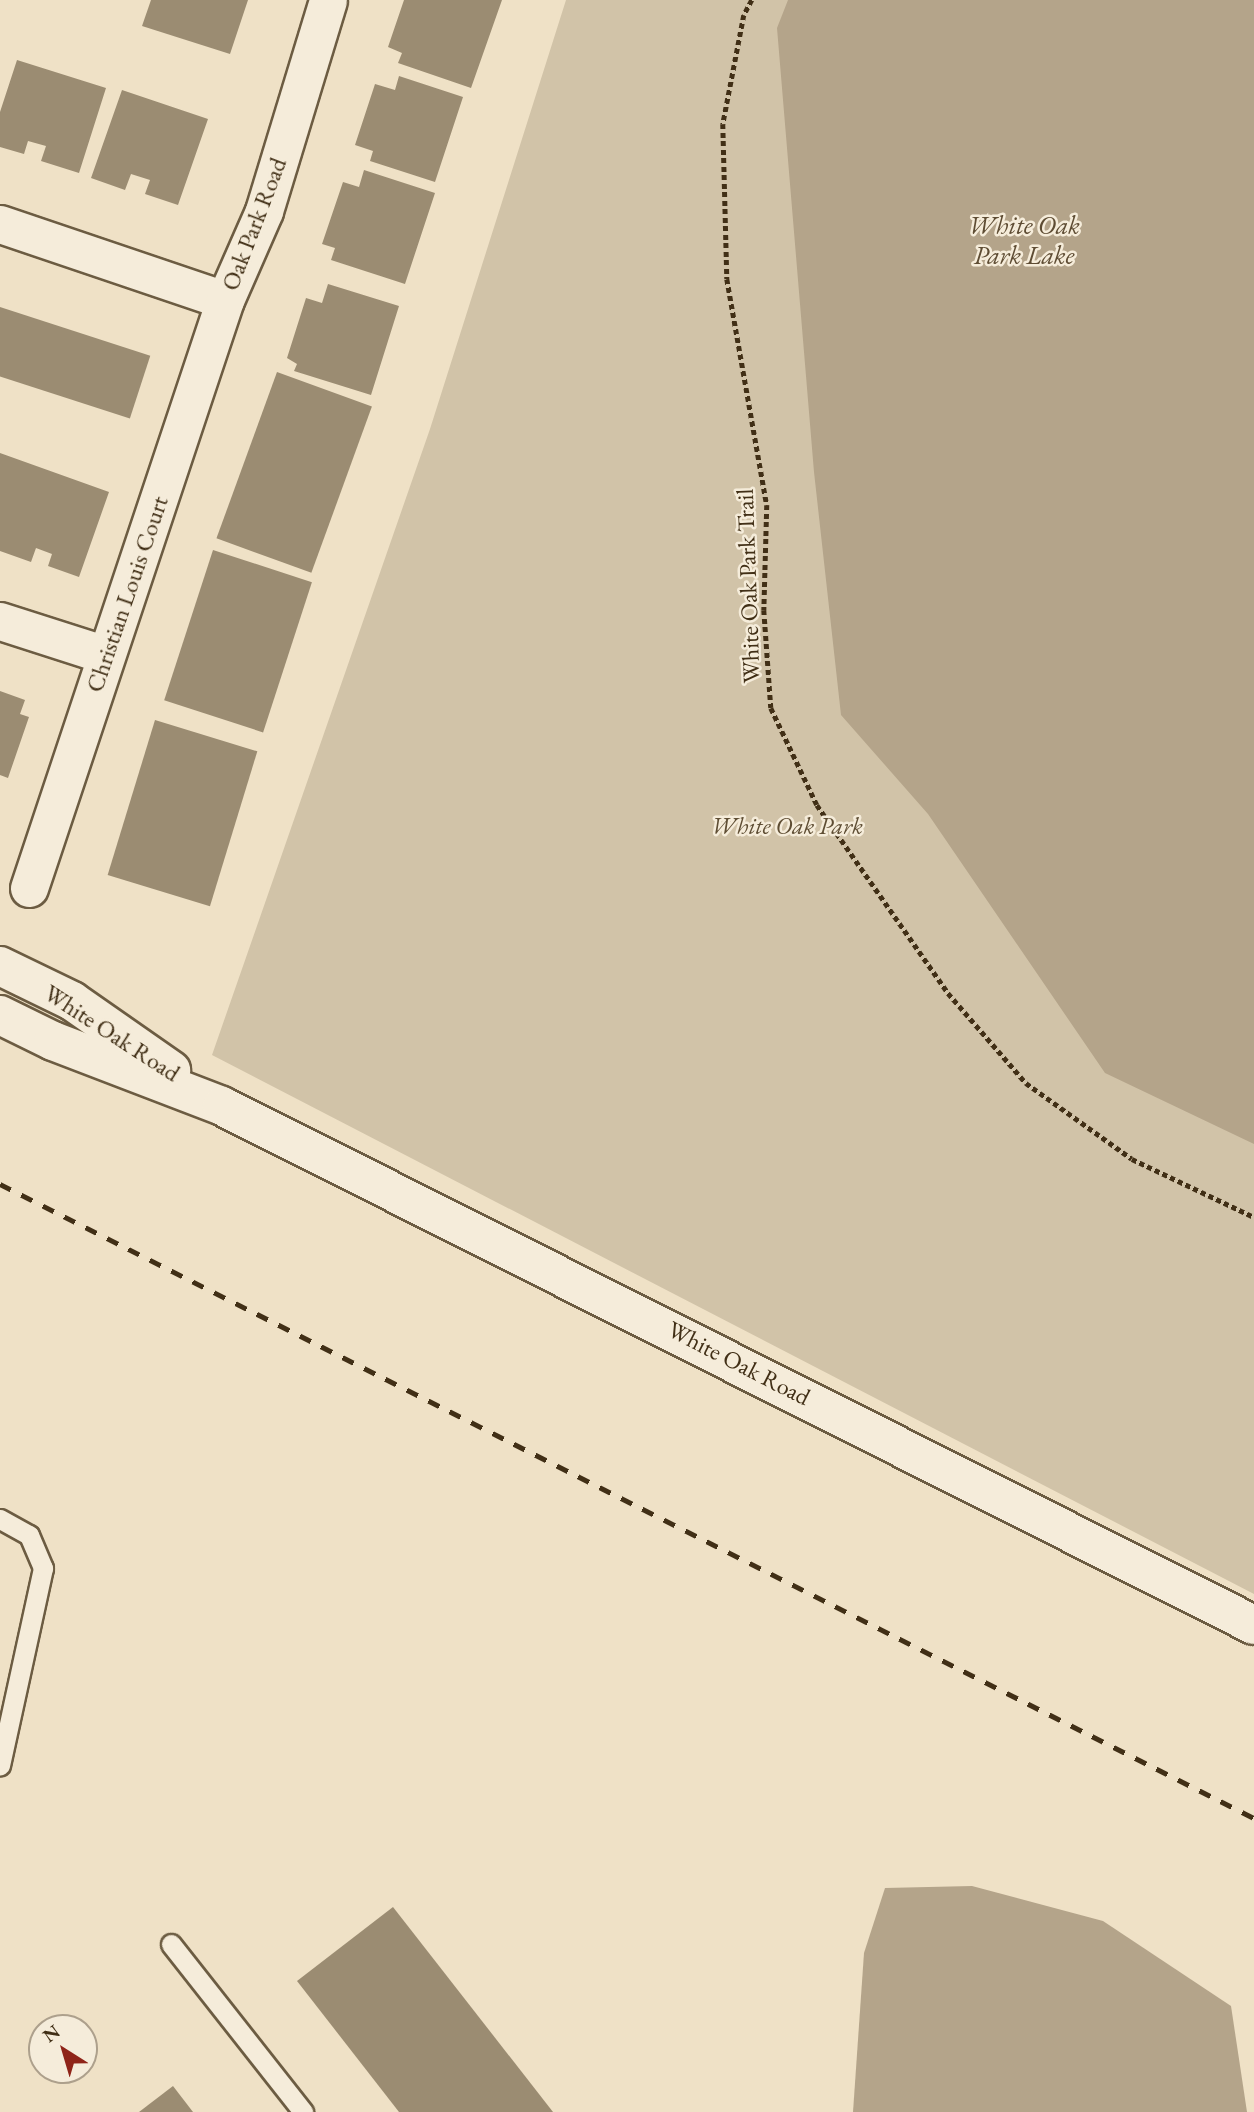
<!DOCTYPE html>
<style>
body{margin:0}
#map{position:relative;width:1254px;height:2112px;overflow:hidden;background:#efe1c6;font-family:"EB Garamond",serif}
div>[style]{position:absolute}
.green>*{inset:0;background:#d1c3a8}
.water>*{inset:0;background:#b4a48a}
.building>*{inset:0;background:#9b8c72;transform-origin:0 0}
.path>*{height:4.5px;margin-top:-2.25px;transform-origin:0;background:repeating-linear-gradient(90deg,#412f16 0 5px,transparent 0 8.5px)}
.roads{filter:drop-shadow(2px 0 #6c5c42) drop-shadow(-2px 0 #6c5c42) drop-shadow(0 2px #6c5c42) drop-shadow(0 -2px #6c5c42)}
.lane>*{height:19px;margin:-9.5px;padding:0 9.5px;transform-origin:9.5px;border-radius:9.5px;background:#f5ecda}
.street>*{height:37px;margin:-18.5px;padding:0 18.5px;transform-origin:18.5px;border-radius:18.5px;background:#f5ecda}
.secondary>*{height:38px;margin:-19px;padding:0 19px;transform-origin:19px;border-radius:19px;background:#f5ecda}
.rail>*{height:5px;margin-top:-2.5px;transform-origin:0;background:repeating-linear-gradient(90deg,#412f16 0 12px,transparent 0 24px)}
span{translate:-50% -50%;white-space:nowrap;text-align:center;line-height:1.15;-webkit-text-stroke:5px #f5ecda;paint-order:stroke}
.street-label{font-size:24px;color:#412f16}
.park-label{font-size:24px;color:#5e4d33;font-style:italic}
.water-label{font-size:26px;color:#5e4c33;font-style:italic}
.north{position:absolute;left:28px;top:2014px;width:70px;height:70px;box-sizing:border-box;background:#f5ecda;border:2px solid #ada08c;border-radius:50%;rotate:323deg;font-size:19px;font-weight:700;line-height:28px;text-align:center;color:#412f16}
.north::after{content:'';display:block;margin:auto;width:24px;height:32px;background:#8f2418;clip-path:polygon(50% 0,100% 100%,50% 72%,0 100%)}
</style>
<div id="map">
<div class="green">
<div style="clip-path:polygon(566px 0,1254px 0,1254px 1594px,212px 1055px,430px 429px)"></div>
</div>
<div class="water">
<div style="clip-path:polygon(788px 0,1254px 0,1254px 1144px,1105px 1073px,928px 814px,841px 715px,814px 472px,777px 28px)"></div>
<div style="clip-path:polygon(972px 1886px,1103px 1921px,1231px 2006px,1247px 2112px,853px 2112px,864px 1953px,885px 1888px)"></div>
</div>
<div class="building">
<div style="clip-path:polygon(151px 0,248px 0,230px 54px,142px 26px)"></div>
<div style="clip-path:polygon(404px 0,502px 0,471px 88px,398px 63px,402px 53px,388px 47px)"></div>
<div style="clip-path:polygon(17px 60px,106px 88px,79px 173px,41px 161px,46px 146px,28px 141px,24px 154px,0 147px,0 112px)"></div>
<div style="clip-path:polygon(399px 76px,463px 97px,435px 182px,370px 161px,373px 151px,355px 145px,375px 84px,395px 90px)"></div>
<div style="clip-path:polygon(122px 90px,208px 119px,178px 205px,145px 194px,150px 180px,131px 174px,125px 190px,91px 178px)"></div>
<div style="clip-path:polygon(364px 170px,435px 193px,405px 284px,331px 260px,335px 248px,322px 244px,343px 182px,359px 187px)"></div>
<div style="clip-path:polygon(328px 284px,399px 306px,371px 395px,294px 371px,297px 364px,287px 358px,306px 298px,322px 303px)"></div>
<div style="left:0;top:307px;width:158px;height:66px;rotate:18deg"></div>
<div style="left:277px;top:372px;width:101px;height:177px;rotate:20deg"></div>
<div style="clip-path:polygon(0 453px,109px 492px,79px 577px,48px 566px,52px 554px,36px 548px,31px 562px,0 551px)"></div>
<div style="left:213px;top:550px;width:104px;height:158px;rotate:18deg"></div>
<div style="clip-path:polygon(0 691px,25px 700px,20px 714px,29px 717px,8px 778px,0 775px)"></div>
<div style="left:155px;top:720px;width:107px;height:162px;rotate:17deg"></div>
<div style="clip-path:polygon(393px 1907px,553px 2112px,399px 2112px,297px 1981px)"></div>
<div style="clip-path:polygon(173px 2086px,193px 2112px,139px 2112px)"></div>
</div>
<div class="path">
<div style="left:752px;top:0;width:17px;rotate:118deg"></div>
<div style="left:744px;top:15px;width:111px;rotate:100.9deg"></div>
<div style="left:723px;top:124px;width:155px;rotate:88.5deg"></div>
<div style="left:727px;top:279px;width:230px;rotate:80deg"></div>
<div style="left:767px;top:505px;width:105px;rotate:91.6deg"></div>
<div style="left:764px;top:610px;width:98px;rotate:85.9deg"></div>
<div style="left:771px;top:708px;width:107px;rotate:64.6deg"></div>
<div style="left:817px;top:805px;width:229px;rotate:55.1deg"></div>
<div style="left:948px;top:993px;width:119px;rotate:49.1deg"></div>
<div style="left:1026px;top:1083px;width:130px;rotate:35.6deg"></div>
<div style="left:1132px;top:1159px;width:135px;rotate:25.4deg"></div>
</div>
<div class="roads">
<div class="lane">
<div style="left:0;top:1519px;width:33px;rotate:29deg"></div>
<div style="left:29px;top:1535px;width:36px;rotate:67deg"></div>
<div style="left:43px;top:1568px;width:202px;rotate:102.3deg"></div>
<div style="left:171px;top:1944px;width:214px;rotate:51.8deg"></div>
</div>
<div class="street">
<div style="left:0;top:224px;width:237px;rotate:18.7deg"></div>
<div style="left:225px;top:300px;width:97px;rotate:-66.3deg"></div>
<div style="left:264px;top:211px;width:220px;rotate:-73.1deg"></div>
<div style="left:0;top:621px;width:111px;rotate:17.8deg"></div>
<div style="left:29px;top:888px;width:620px;rotate:-71.57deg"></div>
</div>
<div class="secondary">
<div style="left:0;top:966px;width:80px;rotate:25.9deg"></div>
<div style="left:72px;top:1001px;width:121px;rotate:34.9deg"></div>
<div style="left:0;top:1015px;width:59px;rotate:26.1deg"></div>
<div style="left:53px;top:1041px;width:181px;rotate:21deg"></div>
<div style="left:222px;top:1106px;width:1155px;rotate:26.7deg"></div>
</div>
</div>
<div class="rail">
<div style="left:0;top:1184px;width:1405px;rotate:26.82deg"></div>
</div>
<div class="street-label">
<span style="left:254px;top:224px;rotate:-69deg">Oak Park Road</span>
<span style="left:748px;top:586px;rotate:-92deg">White Oak Park Trail</span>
<span style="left:127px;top:594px;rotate:-71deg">Christian Louis Court</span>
<span style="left:112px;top:1033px;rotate:33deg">White Oak Road</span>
<span style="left:739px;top:1363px;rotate:27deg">White Oak Road</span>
</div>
<div class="park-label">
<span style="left:787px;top:826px">White Oak Park</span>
</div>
<div class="water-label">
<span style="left:1024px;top:241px">White Oak<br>Park Lake</span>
</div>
<div class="north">N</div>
</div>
